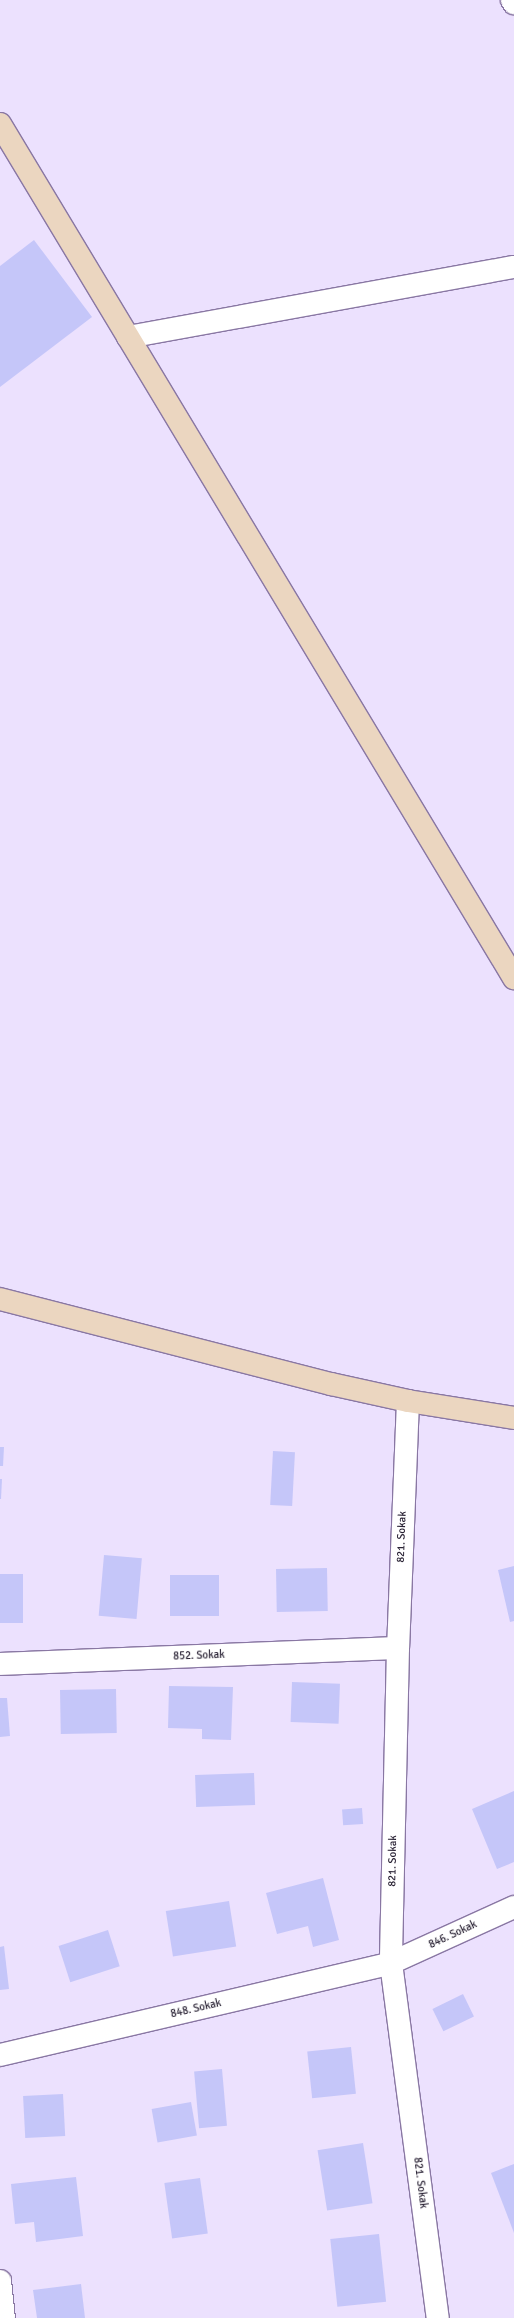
<!DOCTYPE html>
<style>
body{margin:0}
#map{position:relative;width:514px;height:2318px;overflow:hidden;background:#ece1fe;font-family:Signika,sans-serif}
div>[style]{position:absolute}
.building>*{inset:0;background:#c5c6f9;transform-origin:0 0}
.roads{filter:drop-shadow(1px 0 #8977a3) drop-shadow(-1px 0 #8977a3) drop-shadow(0 1px #8977a3) drop-shadow(0 -1px #8977a3)}
.street>*{height:22px;margin:-11px;padding:0 11px;transform-origin:11px;border-radius:11px;background:#fff}
.secondary>*{height:22px;margin:-11px;padding:0 11px;transform-origin:11px;border-radius:11px;background:#ebd6c0}
span{translate:-50% -50%;white-space:nowrap;text-align:center;line-height:1.15;-webkit-text-stroke:3.5px #fff;paint-order:stroke}
.street-label{font-size:11px;color:#292234}
</style>
<div id="map">
<div class="building">
<div style="clip-path:polygon(34px 240px,92px 317px,0 387px,0 266px)"></div>
<div style="clip-path:polygon(0 1447px,4px 1447px,3px 1466px,0 1466px)"></div>
<div style="left:273px;top:1451px;width:22px;height:54px;rotate:3deg"></div>
<div style="clip-path:polygon(0 1479px,2px 1479px,1px 1499px,0 1499px)"></div>
<div style="left:104px;top:1555px;width:38px;height:61px;rotate:5deg"></div>
<div style="clip-path:polygon(514px 1566px,514px 1621px,510px 1622px,498px 1570px)"></div>
<div style="left:327px;top:1568px;width:43px;height:51px;rotate:89deg"></div>
<div style="left:0;top:1574px;width:23px;height:49px"></div>
<div style="left:170px;top:1575px;width:49px;height:41px"></div>
<div style="left:292px;top:1682px;width:48px;height:40px;rotate:2deg"></div>
<div style="clip-path:polygon(169px 1686px,233px 1687px,231px 1740px,202px 1739px,202px 1729px,168px 1728px)"></div>
<div style="left:116px;top:1689px;width:44px;height:56px;rotate:89deg"></div>
<div style="clip-path:polygon(0 1698px,7px 1698px,10px 1736px,0 1737px)"></div>
<div style="left:254px;top:1773px;width:32px;height:59px;rotate:88deg"></div>
<div style="clip-path:polygon(514px 1791px,514px 1862px,497px 1869px,472px 1809px)"></div>
<div style="left:362px;top:1808px;width:16px;height:20px;rotate:86deg"></div>
<div style="clip-path:polygon(323px 1878px,339px 1940px,313px 1947px,308px 1926px,277px 1934px,266px 1893px)"></div>
<div style="left:229px;top:1901px;width:46px;height:64px;rotate:81deg"></div>
<div style="left:108px;top:1930px;width:38px;height:52px;rotate:72deg"></div>
<div style="clip-path:polygon(4px 1946px,9px 1989px,0 1990px,0 1947px)"></div>
<div style="left:463px;top:1994px;width:25px;height:34px;rotate:64deg"></div>
<div style="left:351px;top:2047px;width:47px;height:44px;rotate:84deg"></div>
<div style="left:222px;top:2069px;width:57px;height:28px;rotate:85deg"></div>
<div style="left:63px;top:2094px;width:42px;height:40px;rotate:87deg"></div>
<div style="left:191px;top:2102px;width:34px;height:40px;rotate:80deg"></div>
<div style="left:363px;top:2143px;width:61px;height:46px;rotate:81deg"></div>
<div style="clip-path:polygon(514px 2164px,514px 2233px,491px 2173px)"></div>
<div style="clip-path:polygon(76px 2177px,83px 2236px,36px 2242px,34px 2222px,15px 2224px,11px 2184px)"></div>
<div style="left:200px;top:2178px;width:56px;height:36px;rotate:82deg"></div>
<div style="left:379px;top:2234px;width:68px;height:49px;rotate:84deg"></div>
<div style="clip-path:polygon(81px 2284px,85px 2318px,37px 2318px,33px 2290px)"></div>
</div>
<div class="roads">
<div class="street">
<div style="left:512px;top:0;width:4px;rotate:56deg"></div>
<div style="left:128px;top:337px;width:392px;rotate:-10.3deg"></div>
<div style="left:408px;top:1401px;width:247px;rotate:92.3deg"></div>
<div style="left:398px;top:1648px;width:315px;rotate:91.3deg"></div>
<div style="left:391px;top:1963px;width:358px;rotate:82.5deg"></div>
<div style="left:0;top:1664px;width:398px;rotate:-2.3deg"></div>
<div style="left:0;top:2055px;width:402px;rotate:-13.2deg"></div>
<div style="left:391px;top:1963px;width:135px;rotate:-24.5deg"></div>
<div style="left:0;top:2281px;width:37px;rotate:84deg"></div>
</div>
<div class="secondary">
<div style="left:0;top:124px;width:997px;rotate:58.96deg"></div>
<div style="left:0;top:1299px;width:342px;rotate:14.4deg"></div>
<div style="left:331px;top:1384px;width:79px;rotate:12.4deg"></div>
<div style="left:408px;top:1401px;width:107px;rotate:9.1deg"></div>
</div>
</div>
<div class="street-label">
<span style="left:402px;top:1537px;rotate:-88deg">821. Sokak</span>
<span style="left:199px;top:1656px;rotate:-2deg">852. Sokak</span>
<span style="left:393px;top:1861px;rotate:-89deg">821. Sokak</span>
<span style="left:453px;top:1935px;rotate:-25deg">846. Sokak</span>
<span style="left:196px;top:2009px;rotate:-13deg">848. Sokak</span>
<span style="left:420px;top:2183px;rotate:83deg">821. Sokak</span>
</div>
</div>
